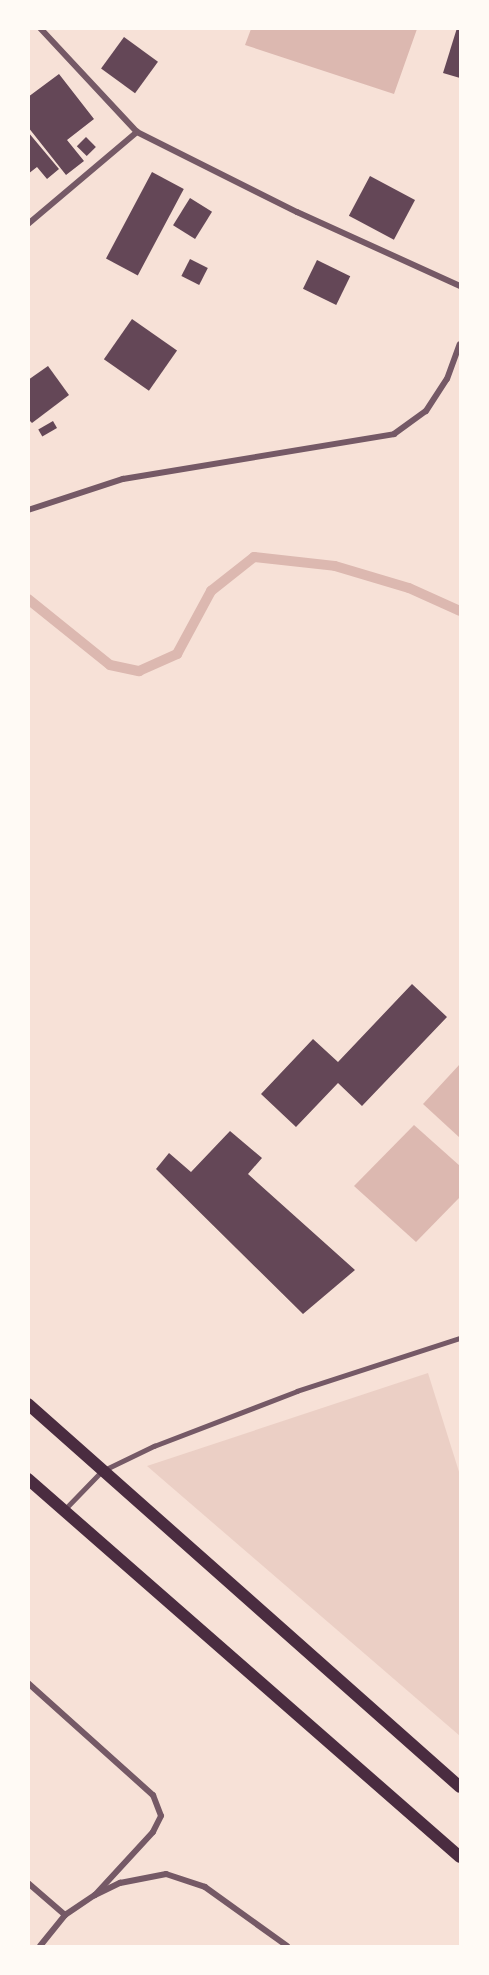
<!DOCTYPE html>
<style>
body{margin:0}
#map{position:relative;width:489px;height:1975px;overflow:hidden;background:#f7e1d7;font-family:Ubuntu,sans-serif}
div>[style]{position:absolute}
.green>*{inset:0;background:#ebcfc5}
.water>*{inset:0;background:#dcb8b0}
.stream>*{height:10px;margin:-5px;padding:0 5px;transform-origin:5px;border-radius:5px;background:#dcb8b0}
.building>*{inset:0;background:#644757;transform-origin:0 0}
.service>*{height:4.5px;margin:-2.25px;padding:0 2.25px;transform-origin:2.25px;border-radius:2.25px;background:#755966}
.minor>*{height:6px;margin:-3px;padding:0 3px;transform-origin:3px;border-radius:3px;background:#755966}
.secondary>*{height:12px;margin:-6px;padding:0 6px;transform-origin:6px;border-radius:6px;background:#4a2c40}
span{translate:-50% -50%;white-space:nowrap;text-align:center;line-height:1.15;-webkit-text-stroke:6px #fffaf5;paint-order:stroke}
.frame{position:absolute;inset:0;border:30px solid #fffaf5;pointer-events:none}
</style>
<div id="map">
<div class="green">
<div style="clip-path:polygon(428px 1373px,460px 1475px,460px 1736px,147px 1466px)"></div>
</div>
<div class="water">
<div style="clip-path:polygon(251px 29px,251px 28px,417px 29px,394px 94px,245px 45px)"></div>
<div style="clip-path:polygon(460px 1064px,460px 1138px,423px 1104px)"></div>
<div style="clip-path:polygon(414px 1125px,460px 1166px,460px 1197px,416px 1242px,354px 1186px)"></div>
</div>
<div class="stream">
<div style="left:28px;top:599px;width:105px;rotate:38.8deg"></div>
<div style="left:110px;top:665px;width:30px;rotate:12deg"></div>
<div style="left:139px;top:671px;width:42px;rotate:-24.1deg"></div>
<div style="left:177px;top:654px;width:72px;rotate:-61.6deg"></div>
<div style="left:211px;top:591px;width:55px;rotate:-38.3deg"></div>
<div style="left:254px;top:557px;width:81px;rotate:6.3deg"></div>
<div style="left:335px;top:566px;width:77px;rotate:16.6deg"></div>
<div style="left:409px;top:588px;width:56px;rotate:24.3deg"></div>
</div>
<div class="building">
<div style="clip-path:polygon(457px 28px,460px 28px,460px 78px,443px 73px)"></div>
<div style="left:124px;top:37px;width:42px;height:39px;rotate:36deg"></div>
<div style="clip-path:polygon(59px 74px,94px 119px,67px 140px,84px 161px,66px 175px,28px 127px,28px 97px)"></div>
<div style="clip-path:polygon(28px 132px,59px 169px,47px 179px,37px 167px,28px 174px)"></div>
<div style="left:86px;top:137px;width:14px;height:13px;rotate:45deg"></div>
<div style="left:152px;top:172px;width:36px;height:98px;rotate:28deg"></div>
<div style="left:370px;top:176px;width:51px;height:45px;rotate:28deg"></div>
<div style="left:190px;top:198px;width:26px;height:32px;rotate:32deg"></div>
<div style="left:190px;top:259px;width:20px;height:19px;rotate:27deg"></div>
<div style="left:317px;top:260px;width:37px;height:32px;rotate:26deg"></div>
<div style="left:132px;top:319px;width:55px;height:49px;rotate:35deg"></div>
<div style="clip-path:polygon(48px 366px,69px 395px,32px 423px,28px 419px,28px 380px)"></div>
<div style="left:53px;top:421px;width:8px;height:17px;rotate:60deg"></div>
<div style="clip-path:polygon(412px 984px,447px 1017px,362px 1106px,338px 1083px,296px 1127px,261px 1094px,313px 1039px,338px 1062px)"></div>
<div style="clip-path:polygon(230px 1131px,262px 1158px,248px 1174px,355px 1270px,303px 1314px,156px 1169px,169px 1153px,191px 1172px)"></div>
</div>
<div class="service">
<div style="left:65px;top:1509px;width:53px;rotate:-45.8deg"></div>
<div style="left:102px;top:1471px;width:58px;rotate:-25.7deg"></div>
<div style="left:154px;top:1446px;width:153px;rotate:-21deg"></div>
<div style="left:297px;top:1391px;width:171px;rotate:-18deg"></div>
</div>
<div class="minor">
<div style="left:40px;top:28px;width:142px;rotate:47deg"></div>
<div style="left:137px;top:132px;width:179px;rotate:26.6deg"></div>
<div style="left:297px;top:212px;width:179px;rotate:24.4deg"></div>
<div style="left:28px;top:224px;width:143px;rotate:-40.2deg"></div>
<div style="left:28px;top:510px;width:100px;rotate:-18.1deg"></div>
<div style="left:123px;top:479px;width:275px;rotate:-9.4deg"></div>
<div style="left:394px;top:434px;width:39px;rotate:-36deg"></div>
<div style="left:426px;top:411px;width:38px;rotate:-57deg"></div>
<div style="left:447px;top:379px;width:37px;rotate:-70deg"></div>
<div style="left:28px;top:1683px;width:168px;rotate:41.9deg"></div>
<div style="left:153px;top:1795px;width:22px;rotate:69deg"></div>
<div style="left:161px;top:1816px;width:18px;rotate:117deg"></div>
<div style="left:153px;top:1832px;width:86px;rotate:132.6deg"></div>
<div style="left:28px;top:1883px;width:49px;rotate:40.9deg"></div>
<div style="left:40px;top:1946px;width:40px;rotate:-51deg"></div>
<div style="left:65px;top:1915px;width:36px;rotate:-34deg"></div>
<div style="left:95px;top:1895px;width:28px;rotate:-26deg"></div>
<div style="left:120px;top:1883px;width:47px;rotate:-11.1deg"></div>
<div style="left:166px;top:1874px;width:41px;rotate:18.4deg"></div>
<div style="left:205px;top:1887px;width:101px;rotate:35.7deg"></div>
</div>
<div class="secondary">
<div style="left:28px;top:1404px;width:577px;rotate:41.56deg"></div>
<div style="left:28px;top:1479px;width:574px;rotate:41.19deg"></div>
</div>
<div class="frame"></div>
</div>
